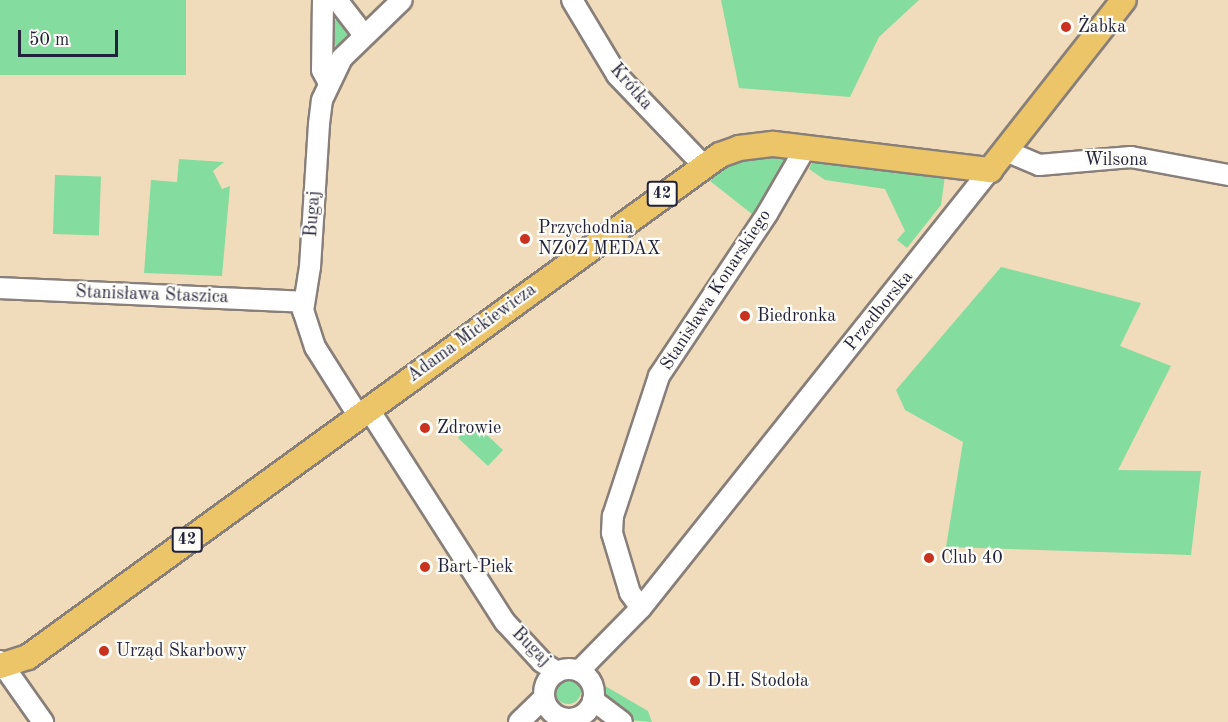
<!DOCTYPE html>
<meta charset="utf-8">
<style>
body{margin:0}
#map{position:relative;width:1228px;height:722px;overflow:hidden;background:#f0dcba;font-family:"Old Standard TT",serif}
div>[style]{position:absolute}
.green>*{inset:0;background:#85dc9f;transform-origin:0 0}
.round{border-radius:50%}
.roads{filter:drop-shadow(2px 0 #897f7a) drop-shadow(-2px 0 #897f7a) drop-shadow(0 2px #897f7a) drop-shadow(0 -2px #897f7a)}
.minor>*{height:20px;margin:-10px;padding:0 10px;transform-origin:10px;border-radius:10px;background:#fff}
.minor>.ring{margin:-10px;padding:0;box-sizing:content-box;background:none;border:20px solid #fff;border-radius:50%}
.major>*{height:24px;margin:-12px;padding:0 12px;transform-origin:12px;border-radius:12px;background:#ecc569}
.dots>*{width:16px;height:16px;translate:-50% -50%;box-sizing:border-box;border:3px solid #fdfcf7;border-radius:50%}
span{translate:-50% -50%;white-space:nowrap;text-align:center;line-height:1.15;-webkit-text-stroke:4.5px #fdfcf7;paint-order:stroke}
.shield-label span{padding:2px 4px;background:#fdfcf7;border:2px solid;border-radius:4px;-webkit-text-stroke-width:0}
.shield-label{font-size:16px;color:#22223b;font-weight:700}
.poi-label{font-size:18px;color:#22223b}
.left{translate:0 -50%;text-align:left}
.street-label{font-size:18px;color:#22223b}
.scale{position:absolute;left:18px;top:30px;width:100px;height:27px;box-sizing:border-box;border:3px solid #22223b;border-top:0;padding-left:8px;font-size:18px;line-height:21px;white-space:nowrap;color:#22223b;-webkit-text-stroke:4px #fdfcf7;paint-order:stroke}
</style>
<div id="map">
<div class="green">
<div style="left:0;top:0;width:186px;height:75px"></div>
<div style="clip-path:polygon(721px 0,919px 0,879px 37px,850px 97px,739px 88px)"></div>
<div style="clip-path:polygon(339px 19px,349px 36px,337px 47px,332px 41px,333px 21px)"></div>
<div style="clip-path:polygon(789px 153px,785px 167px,752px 214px,710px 181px,729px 161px)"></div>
<div style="clip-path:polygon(815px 157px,945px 176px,941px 205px,907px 248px,897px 240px,905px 231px,885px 189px,825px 180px,809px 169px)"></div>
<div style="clip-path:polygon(179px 159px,224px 162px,213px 171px,222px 189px,230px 186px,222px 276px,144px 273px,151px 180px,177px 182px)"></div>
<div style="left:55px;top:175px;width:46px;height:59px;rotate:2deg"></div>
<div style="clip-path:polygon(1001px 267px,1141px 303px,1120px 346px,1171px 366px,1118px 470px,1201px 471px,1191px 555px,946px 547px,963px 442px,905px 410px,896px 390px)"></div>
<div style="left:473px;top:422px;width:41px;height:22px;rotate:43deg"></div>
<div style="clip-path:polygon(600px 671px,600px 683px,648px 711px,652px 722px,629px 720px,598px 692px)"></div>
<div class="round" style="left:555px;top:678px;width:26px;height:26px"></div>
</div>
<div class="roads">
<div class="minor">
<div style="left:323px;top:0;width:70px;rotate:90.8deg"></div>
<div style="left:322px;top:70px;width:15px;rotate:62deg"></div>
<div style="left:337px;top:0;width:44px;rotate:52.4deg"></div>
<div style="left:572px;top:0;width:87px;rotate:59deg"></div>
<div style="left:617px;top:75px;width:123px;rotate:46.3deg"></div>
<div style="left:1006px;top:151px;width:36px;rotate:23deg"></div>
<div style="left:1039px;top:165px;width:92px;rotate:-5deg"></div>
<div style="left:1131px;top:157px;width:99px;rotate:10.5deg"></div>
<div style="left:0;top:288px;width:304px;rotate:2.6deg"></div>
<div style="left:368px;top:408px;width:254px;rotate:57.4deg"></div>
<div style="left:505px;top:622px;width:54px;rotate:47.2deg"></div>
<div style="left:542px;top:662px;width:18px;rotate:34deg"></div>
<div style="left:358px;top:415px;width:80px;rotate:-122.3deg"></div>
<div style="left:315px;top:347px;width:38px;rotate:-108deg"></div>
<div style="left:303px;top:311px;width:45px;rotate:-81deg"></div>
<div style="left:310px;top:267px;width:143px;rotate:-86.4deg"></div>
<div style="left:319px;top:124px;width:24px;rotate:-83deg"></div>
<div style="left:322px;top:100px;width:47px;rotate:-64.5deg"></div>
<div style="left:342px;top:58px;width:83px;rotate:-44deg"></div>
<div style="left:641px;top:608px;width:19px;rotate:-126deg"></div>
<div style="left:630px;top:593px;width:63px;rotate:-106.7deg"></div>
<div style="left:612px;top:533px;width:17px;rotate:-87deg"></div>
<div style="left:613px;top:516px;width:147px;rotate:-71.8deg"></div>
<div style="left:659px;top:376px;width:195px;rotate:-56.3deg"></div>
<div style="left:767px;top:214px;width:78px;rotate:-59.8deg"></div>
<div style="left:0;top:661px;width:75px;rotate:54.8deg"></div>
<div class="ring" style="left:544px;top:669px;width:30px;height:30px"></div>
<div style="left:579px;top:671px;width:88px;rotate:-45.5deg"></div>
<div style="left:641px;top:608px;width:560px;rotate:-51.45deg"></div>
<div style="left:593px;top:700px;width:36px;rotate:37deg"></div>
<div style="left:519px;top:722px;width:35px;rotate:-44deg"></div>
</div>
<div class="major">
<div style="left:0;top:666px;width:29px;rotate:-18deg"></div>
<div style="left:28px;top:657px;width:855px;rotate:-35.96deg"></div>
<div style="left:720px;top:155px;width:20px;rotate:-20deg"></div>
<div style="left:739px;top:148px;width:35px;rotate:-7deg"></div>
<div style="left:774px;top:144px;width:218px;rotate:6.9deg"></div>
<div style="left:990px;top:170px;width:216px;rotate:-51.8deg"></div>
</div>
</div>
<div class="dots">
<div style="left:1066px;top:27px;background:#c8321e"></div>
<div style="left:525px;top:239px;background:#c8321e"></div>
<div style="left:745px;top:316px;background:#c8321e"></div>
<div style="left:425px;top:428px;background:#c8321e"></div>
<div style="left:929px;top:558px;background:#c8321e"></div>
<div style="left:425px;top:567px;background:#c8321e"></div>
<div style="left:104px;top:651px;background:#c8321e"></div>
<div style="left:695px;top:681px;background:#c8321e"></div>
</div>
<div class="shield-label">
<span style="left:662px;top:194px">42</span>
<span style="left:187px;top:540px">42</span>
</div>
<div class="poi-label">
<span class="left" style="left:1078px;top:27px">Żabka</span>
<span class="left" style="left:538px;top:239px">Przychodnia<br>NZOZ MEDAX</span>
<span class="left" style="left:757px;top:316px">Biedronka</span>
<span class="left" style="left:437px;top:428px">Zdrowie</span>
<span class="left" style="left:941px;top:558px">Club 40</span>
<span class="left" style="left:437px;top:567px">Bart-Piek</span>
<span class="left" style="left:116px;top:651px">Urząd Skarbowy</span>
<span class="left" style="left:707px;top:681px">D.H. Stodoła</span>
</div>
<div class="street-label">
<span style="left:631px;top:87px;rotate:49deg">Krótka</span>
<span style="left:1116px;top:160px">Wilsona</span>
<span style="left:313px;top:214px;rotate:-86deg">Bugaj</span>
<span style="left:716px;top:290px;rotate:-57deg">Stanisława Konarskiego</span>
<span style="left:152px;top:295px;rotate:2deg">Stanisława Staszica</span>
<span style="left:879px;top:311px;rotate:-51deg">Przedborska</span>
<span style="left:472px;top:333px;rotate:-36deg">Adama Mickiewicza</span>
<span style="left:531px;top:647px;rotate:45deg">Bugaj</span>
</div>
<div class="scale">50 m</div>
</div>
